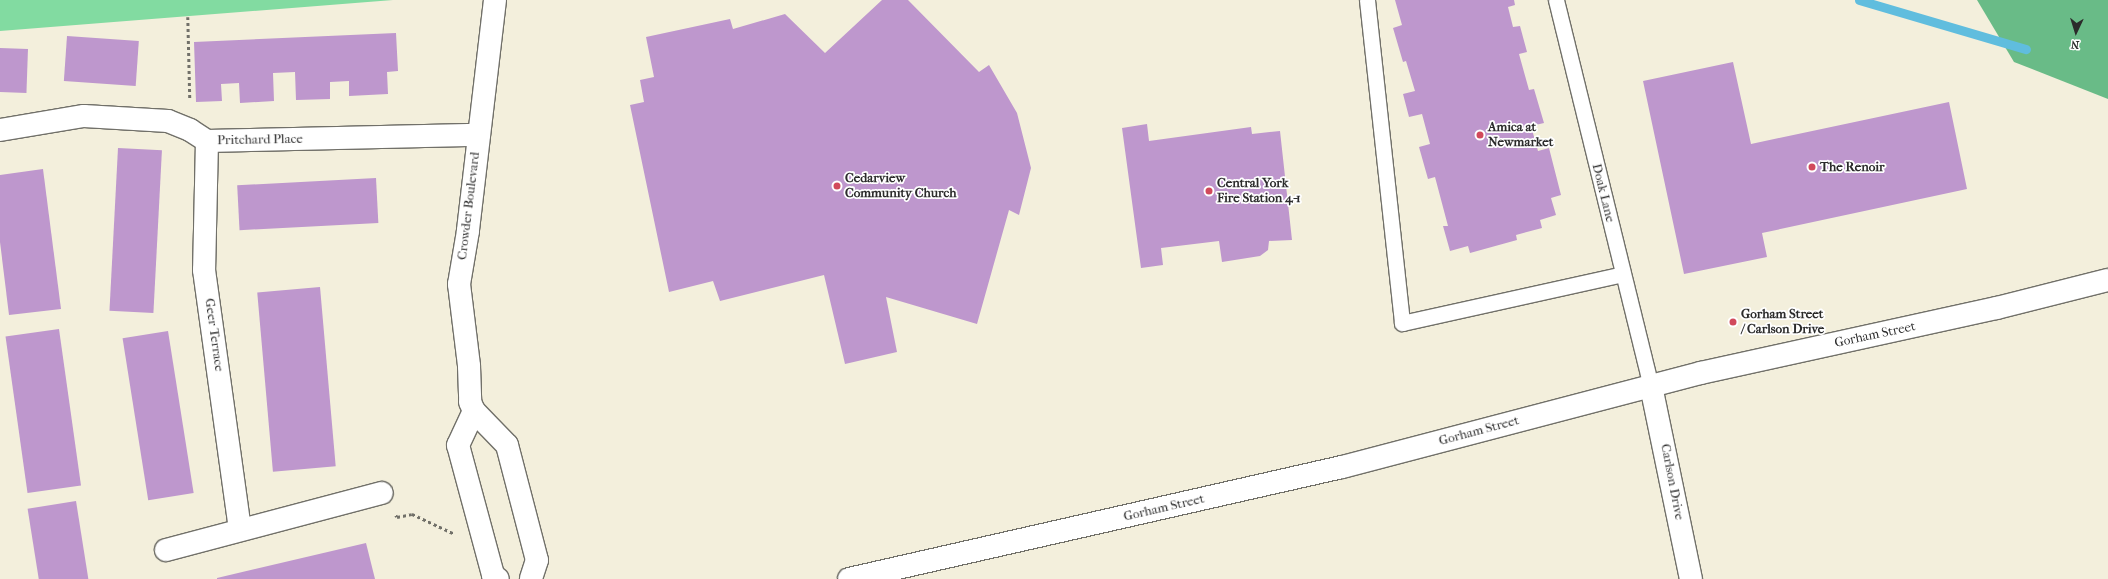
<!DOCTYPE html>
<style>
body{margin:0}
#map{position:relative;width:2108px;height:579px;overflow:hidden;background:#f3efdc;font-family:"IM FELL French Canon",serif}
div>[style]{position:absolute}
.green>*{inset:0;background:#82dba1}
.forest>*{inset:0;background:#69bb87}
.stream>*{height:9px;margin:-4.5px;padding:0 4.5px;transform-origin:4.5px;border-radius:4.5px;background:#60bdde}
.building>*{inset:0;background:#be97cd;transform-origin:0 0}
.path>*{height:2.5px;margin-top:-1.25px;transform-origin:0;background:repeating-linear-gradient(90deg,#717069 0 3px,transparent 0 6px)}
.roads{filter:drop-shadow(1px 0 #717069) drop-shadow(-1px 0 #717069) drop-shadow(0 1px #717069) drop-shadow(0 -1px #717069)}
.lane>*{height:15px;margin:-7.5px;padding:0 7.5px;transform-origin:7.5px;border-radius:7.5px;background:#fff}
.street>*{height:22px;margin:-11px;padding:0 11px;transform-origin:11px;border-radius:11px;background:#fff}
.secondary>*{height:22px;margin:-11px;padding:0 11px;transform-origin:11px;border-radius:11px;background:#fff}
.dots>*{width:11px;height:11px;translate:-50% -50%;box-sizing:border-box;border:2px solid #fff;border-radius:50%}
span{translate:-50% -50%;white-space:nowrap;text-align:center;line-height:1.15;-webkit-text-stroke:3.5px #fff;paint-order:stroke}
.poi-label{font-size:13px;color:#2b2b2b;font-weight:700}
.left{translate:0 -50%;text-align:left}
.street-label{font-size:13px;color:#2b2b2b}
.north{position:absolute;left:2056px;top:12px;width:40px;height:40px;-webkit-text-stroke:3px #fff;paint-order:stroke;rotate:184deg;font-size:11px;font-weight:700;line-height:16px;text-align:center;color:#2b2b2b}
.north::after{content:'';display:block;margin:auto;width:14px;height:18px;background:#2b2b2b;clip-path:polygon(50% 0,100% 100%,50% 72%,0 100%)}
</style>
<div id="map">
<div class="green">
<div style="clip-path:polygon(0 0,393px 0,0 31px)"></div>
</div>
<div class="forest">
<div style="clip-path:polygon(1977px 0,2108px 0,2108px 99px,2014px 62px)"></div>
</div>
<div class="stream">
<div style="left:1859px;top:0;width:174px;rotate:16.4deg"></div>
</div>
<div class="building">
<div style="clip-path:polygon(882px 0,908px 0,979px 72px,989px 65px,1017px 113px,1031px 168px,1019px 215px,1009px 210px,977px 324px,886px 297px,897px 352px,845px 364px,824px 275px,720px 301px,713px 281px,669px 292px,630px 105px,644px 102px,640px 80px,654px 77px,646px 37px,730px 19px,733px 29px,785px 14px,825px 53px)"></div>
<div style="clip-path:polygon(1395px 0,1514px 0,1515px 5px,1508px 7px,1513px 27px,1520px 26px,1527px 52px,1519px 54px,1529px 90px,1534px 89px,1544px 123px,1531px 126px,1538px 151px,1549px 148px,1561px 195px,1551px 198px,1556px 215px,1540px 220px,1542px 228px,1516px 235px,1517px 240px,1470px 253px,1468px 246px,1450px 251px,1443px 226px,1448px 226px,1435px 177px,1428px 179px,1419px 147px,1430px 144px,1422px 114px,1409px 117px,1403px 94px,1415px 91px,1406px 61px,1403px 62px,1393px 28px,1402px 25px)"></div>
<div style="clip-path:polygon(396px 33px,398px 71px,387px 72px,388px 94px,349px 96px,349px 81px,330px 82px,330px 99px,296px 100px,295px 72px,273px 73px,274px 101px,240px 103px,239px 83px,221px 84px,222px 101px,196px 102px,194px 42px)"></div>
<div style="left:67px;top:36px;width:72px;height:45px;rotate:4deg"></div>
<div style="left:0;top:48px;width:28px;height:44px;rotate:2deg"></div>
<div style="clip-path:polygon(1733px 62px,1751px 144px,1949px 102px,1967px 189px,1762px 233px,1767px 257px,1684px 274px,1643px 81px)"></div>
<div style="clip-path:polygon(1147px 124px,1149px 141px,1251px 127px,1252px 134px,1280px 131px,1292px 240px,1269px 241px,1268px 250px,1260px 256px,1222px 262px,1219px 241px,1161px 248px,1163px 265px,1141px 268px,1122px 128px)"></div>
<div style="left:118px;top:148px;width:44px;height:163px;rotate:3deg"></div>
<div style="clip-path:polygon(43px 169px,61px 309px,9px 315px,0 242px,0 175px)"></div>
<div style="left:376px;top:178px;width:45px;height:139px;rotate:87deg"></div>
<div style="left:320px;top:287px;width:180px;height:63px;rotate:85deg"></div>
<div style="left:59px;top:329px;width:158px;height:54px;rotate:82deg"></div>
<div style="left:168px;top:331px;width:164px;height:46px;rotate:81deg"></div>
<div style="left:76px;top:501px;width:79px;height:49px;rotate:81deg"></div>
<div style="clip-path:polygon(366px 543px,375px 579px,217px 579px,217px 578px)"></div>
</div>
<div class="path">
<div style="left:188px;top:17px;width:83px;rotate:88.6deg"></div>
<div style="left:396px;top:515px;width:2px;rotate:63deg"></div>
<div style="left:397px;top:517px;width:15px;rotate:-11deg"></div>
<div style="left:412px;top:514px;width:47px;rotate:24.9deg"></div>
</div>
<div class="roads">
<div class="lane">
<div style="left:1367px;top:0;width:325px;rotate:83.8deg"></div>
<div style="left:1402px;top:323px;width:226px;rotate:-12.5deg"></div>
<div style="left:1556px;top:0;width:398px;rotate:76.2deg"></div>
</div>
<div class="street">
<div style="left:495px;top:0;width:233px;rotate:96.7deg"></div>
<div style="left:468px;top:231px;width:54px;rotate:99.6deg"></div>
<div style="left:459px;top:284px;width:83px;rotate:83deg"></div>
<div style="left:469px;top:366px;width:36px;rotate:88deg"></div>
<div style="left:470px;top:402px;width:10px;rotate:66deg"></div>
<div style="left:474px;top:411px;width:47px;rotate:45.9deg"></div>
<div style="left:507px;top:445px;width:119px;rotate:75.4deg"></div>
<div style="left:537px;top:560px;width:20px;rotate:108deg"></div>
<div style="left:0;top:130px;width:85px;rotate:-9.5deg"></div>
<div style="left:84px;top:116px;width:84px;rotate:3.4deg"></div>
<div style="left:168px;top:121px;width:24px;rotate:22deg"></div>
<div style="left:190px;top:130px;width:20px;rotate:33deg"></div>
<div style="left:207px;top:141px;width:272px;rotate:-1.3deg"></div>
<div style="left:207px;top:141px;width:129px;rotate:91.3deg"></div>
<div style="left:204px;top:270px;width:261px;rotate:82.1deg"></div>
<div style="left:1651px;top:386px;width:197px;rotate:78.3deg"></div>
<div style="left:474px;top:411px;width:38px;rotate:115deg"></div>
<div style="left:458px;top:445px;width:135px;rotate:74.9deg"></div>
<div style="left:493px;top:575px;width:6px;rotate:39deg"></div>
<div style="left:166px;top:550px;width:223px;rotate:-14.8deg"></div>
</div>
<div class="secondary">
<div style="left:849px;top:579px;width:506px;rotate:-12.8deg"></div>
<div style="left:1342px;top:467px;width:371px;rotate:-14.7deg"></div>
<div style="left:1701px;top:373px;width:303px;rotate:-12.4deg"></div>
<div style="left:1997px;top:308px;width:114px;rotate:-14.2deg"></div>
</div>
</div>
<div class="dots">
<div style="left:1480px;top:135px;background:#d1495b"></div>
<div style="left:1812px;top:167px;background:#d1495b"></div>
<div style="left:837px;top:186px;background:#d1495b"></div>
<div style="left:1209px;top:191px;background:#d1495b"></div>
<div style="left:1733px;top:322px;background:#d1495b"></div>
</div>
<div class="poi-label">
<span class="left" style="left:1488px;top:135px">Amica at<br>Newmarket</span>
<span class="left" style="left:1820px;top:167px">The Renoir</span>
<span class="left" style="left:845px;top:186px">Cedarview<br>Community Church</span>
<span class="left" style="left:1217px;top:191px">Central York<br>Fire Station 4-1</span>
<span class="left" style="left:1741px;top:322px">Gorham Street<br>/ Carlson Drive</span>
</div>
<div class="street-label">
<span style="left:260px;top:140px;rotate:-1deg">Pritchard Place</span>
<span style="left:1603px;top:193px;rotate:76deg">Doak Lane</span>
<span style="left:469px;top:206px;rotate:-83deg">Crowder Boulevard</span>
<span style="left:214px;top:335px;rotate:82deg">Geer Terrace</span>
<span style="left:1875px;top:335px;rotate:-12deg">Gorham Street</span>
<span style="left:1479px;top:431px;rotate:-15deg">Gorham Street</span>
<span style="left:1672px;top:482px;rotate:79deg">Carlson Drive</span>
<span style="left:1164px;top:508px;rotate:-13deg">Gorham Street</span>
</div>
<div class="north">N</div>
</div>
